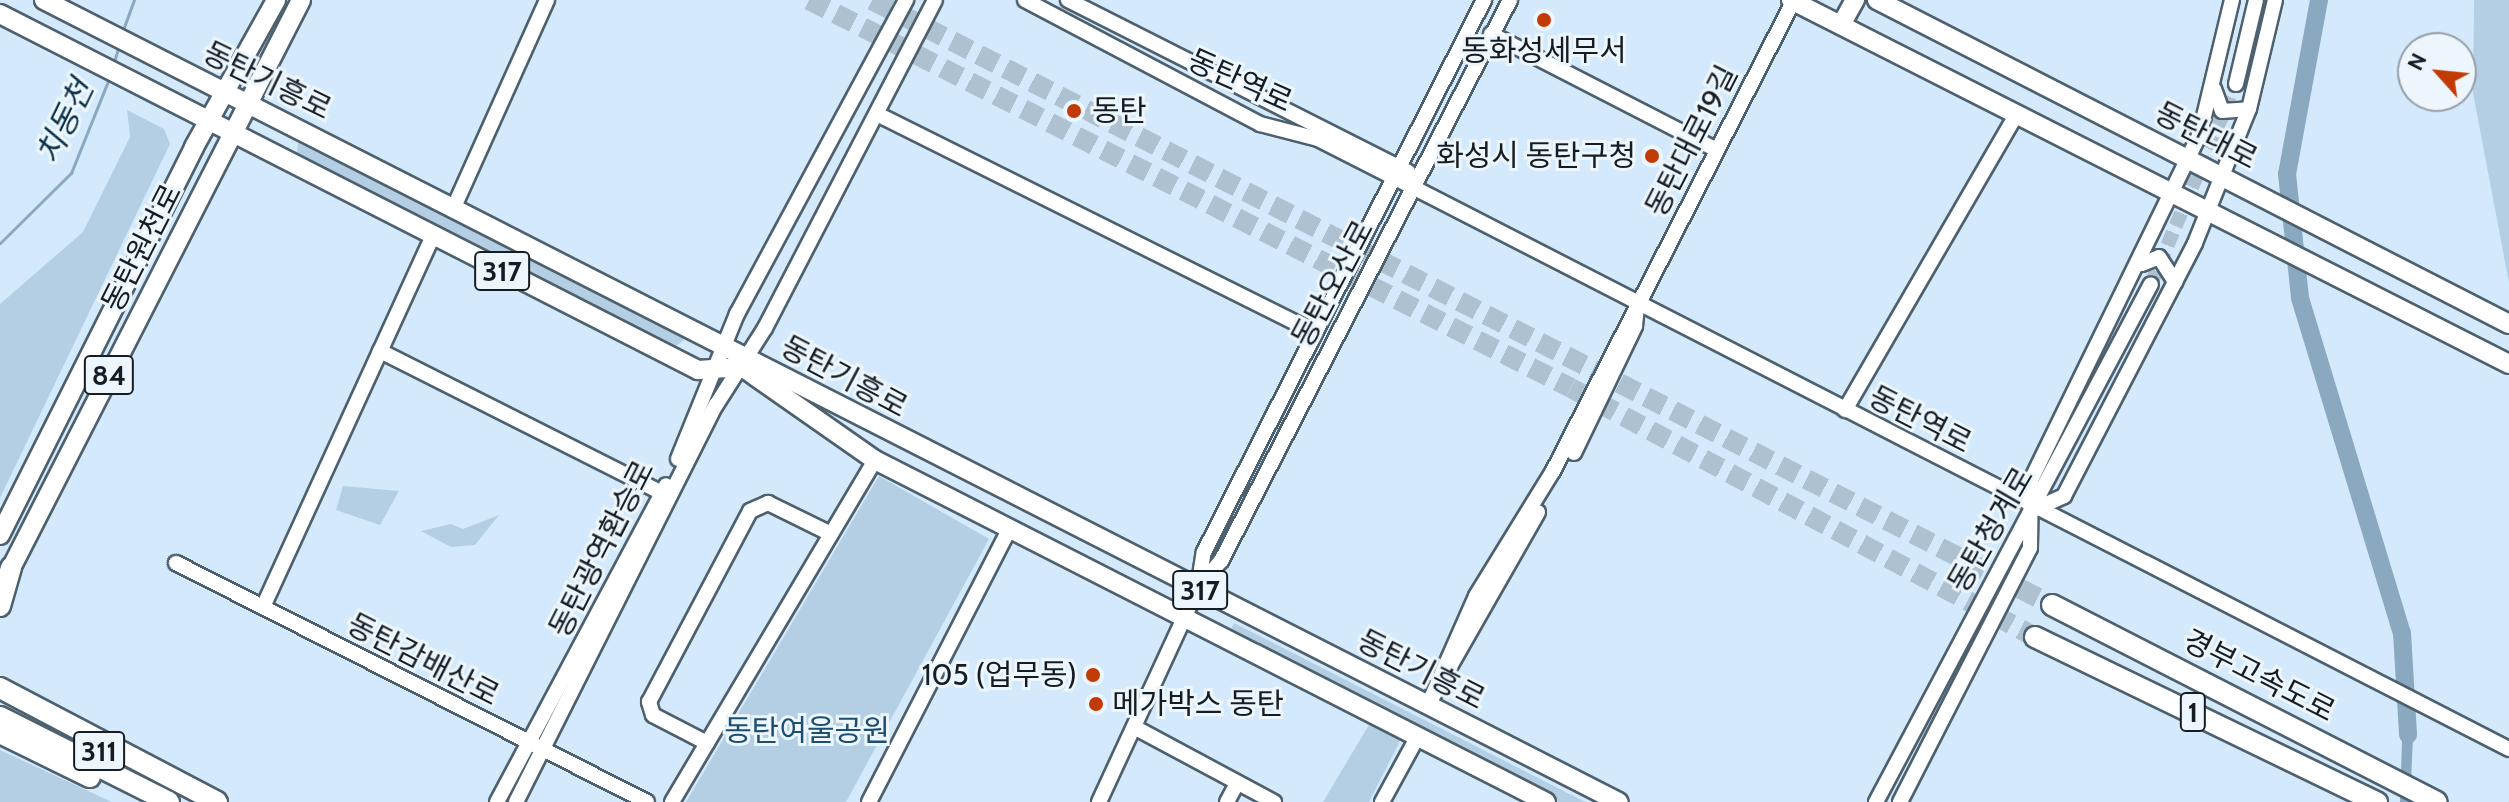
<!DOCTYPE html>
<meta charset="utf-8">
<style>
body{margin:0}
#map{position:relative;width:2509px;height:802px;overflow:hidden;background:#d4eafc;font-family:Cabin,"Noto Sans KR",sans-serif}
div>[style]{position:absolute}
.green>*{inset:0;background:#b4cfe4;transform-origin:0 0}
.water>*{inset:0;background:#8aa9c1}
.stream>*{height:3px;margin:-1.5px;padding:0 1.5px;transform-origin:1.5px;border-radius:1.5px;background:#8aa9c1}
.river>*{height:18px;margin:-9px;padding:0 9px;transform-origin:9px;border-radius:9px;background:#8aa9c1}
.minor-tunnel>*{height:14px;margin-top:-7px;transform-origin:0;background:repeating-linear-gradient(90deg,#aec1d1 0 14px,transparent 0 21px)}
.highway-tunnel>*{height:20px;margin-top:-10px;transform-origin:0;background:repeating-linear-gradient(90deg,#aec1d1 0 20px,transparent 0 30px)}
.roads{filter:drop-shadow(2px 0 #4d606e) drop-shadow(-2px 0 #4d606e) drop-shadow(0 2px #4d606e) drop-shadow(0 -2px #4d606e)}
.minor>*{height:14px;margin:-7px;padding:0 7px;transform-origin:7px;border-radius:7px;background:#fff}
.major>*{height:18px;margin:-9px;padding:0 9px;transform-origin:9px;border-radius:9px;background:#fff}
.highway>*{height:20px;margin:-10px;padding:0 10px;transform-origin:10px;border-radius:10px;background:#fff}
.dots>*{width:22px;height:22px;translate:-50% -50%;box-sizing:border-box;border:4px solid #edf6fd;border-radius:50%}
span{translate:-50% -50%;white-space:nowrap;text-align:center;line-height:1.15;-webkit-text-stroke:6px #edf6fd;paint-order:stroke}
.shield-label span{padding:2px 6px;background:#edf6fd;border:2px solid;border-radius:6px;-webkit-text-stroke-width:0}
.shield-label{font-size:28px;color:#151d23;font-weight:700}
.poi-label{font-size:30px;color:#151d23}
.left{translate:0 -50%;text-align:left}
.right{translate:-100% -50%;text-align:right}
.street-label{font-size:30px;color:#151d23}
.park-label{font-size:30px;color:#1b4e70}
.water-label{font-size:32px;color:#09314a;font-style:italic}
.north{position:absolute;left:2397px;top:32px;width:80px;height:80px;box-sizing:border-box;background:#edf6fd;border:2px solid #979fa6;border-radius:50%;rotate:297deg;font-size:22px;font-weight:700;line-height:32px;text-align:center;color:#151d23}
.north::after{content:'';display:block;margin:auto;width:28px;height:36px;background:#c23a04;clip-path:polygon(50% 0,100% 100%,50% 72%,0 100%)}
</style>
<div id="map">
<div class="green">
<div style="clip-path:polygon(2474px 0,2509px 0,2509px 283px,2473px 93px)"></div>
<div style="clip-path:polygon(127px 110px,164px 129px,170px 144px,0 498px,0 304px,83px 232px,130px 137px)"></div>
<div style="clip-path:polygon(298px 143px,680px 332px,684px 340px,676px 346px,527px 277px,296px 161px)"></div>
<div style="clip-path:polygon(879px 476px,989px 539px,846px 802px,686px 802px)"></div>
<div style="clip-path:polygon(343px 486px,399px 491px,380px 525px,336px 510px)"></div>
<div style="clip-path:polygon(499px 515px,475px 545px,451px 547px,421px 531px,451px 524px,463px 529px)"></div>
<div style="left:1234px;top:623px;width:397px;height:12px;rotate:27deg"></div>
<div style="clip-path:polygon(1370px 723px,1401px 739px,1369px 802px,1323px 802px)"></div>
<div style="clip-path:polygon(0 750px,112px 802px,0 802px)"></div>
</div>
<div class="water">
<div style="clip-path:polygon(2403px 711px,2414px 716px,2410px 802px,2400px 802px)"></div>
</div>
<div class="stream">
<div style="left:123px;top:30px;width:32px;rotate:-70deg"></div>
<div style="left:113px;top:65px;width:21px;rotate:-73deg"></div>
<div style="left:0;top:243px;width:100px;rotate:-44.6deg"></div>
<div style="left:71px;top:173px;width:105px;rotate:-68.1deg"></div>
</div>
<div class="river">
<div style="left:2319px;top:0;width:177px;rotate:100.4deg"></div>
<div style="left:2287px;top:174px;width:125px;rotate:84deg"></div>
<div style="left:2300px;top:298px;width:350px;rotate:73.1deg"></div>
<div style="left:2402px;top:633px;width:102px;rotate:86.6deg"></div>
</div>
<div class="minor-tunnel">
<div style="left:2151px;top:284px;width:217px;rotate:-67deg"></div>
</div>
<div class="highway-tunnel">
<div style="left:809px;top:0;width:855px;rotate:26.98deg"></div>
<div style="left:1571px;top:388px;width:527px;rotate:28.22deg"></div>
<div style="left:872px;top:0;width:1326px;rotate:27.14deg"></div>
</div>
<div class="roads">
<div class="minor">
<div style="left:1025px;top:0;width:266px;rotate:27.8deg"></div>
<div style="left:1260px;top:124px;width:60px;rotate:14.5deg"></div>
<div style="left:1318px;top:139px;width:86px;rotate:26.9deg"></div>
<div style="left:1395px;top:178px;width:1252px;rotate:27.14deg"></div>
<div style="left:1068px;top:0;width:381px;rotate:26.8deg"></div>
<div style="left:1491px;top:34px;width:254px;rotate:27.2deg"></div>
<div style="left:2236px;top:84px;width:86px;rotate:-76.6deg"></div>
<div style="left:2214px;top:89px;width:23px;rotate:70deg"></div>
<div style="left:2222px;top:111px;width:27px;rotate:-4deg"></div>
<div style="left:877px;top:114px;width:488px;rotate:26.5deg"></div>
<div style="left:454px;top:207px;width:227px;rotate:-65.8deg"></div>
<div style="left:2142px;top:264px;width:18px;rotate:-22deg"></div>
<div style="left:2159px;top:257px;width:30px;rotate:57deg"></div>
<div style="left:380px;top:351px;width:316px;rotate:26.7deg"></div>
<div style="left:1845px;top:410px;width:341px;rotate:-59.9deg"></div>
<div style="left:1574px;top:453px;width:141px;rotate:-64.3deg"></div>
<div style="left:1635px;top:326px;width:18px;rotate:-84deg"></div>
<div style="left:678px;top:459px;width:157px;rotate:-67.9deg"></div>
<div style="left:737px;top:314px;width:357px;rotate:-61.7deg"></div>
<div style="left:2035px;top:509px;width:32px;rotate:-24deg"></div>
<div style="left:2064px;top:496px;width:285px;rotate:-62.6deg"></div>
<div style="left:2195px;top:243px;width:144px;rotate:-68.1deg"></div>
<div style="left:2249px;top:109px;width:112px;rotate:-76.6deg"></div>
<div style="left:176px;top:563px;width:528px;rotate:26.9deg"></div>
<div style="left:1198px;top:588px;width:35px;rotate:-50deg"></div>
<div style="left:1221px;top:561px;width:631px;rotate:-62.74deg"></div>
<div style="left:263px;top:607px;width:409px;rotate:-65.4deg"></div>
<div style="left:1428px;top:705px;width:119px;rotate:-66.2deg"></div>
<div style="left:1476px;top:596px;width:147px;rotate:-58.4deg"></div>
<div style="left:1553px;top:471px;width:529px;rotate:-62.9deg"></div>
<div style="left:1428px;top:705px;width:222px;rotate:-60.3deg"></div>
<div style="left:1134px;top:727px;width:159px;rotate:28.2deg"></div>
<div style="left:707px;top:743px;width:61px;rotate:-152.6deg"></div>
<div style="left:653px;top:715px;width:14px;rotate:-107deg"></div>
<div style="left:649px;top:702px;width:216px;rotate:-62.1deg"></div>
<div style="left:750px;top:511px;width:20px;rotate:-24deg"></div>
<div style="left:768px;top:503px;width:70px;rotate:26.2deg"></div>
<div style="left:497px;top:802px;width:359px;rotate:-61.9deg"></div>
<div style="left:516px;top:802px;width:445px;rotate:-63.3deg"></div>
<div style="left:716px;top:405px;width:91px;rotate:-57.5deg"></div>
<div style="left:765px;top:328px;width:369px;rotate:-62.6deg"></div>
<div style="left:672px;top:802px;width:398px;rotate:-59.3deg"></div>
<div style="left:869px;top:802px;width:306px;rotate:-62.8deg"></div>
<div style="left:1099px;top:802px;width:236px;rotate:-65.2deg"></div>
<div style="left:1198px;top:588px;width:36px;rotate:-81deg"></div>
<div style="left:1204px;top:552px;width:619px;rotate:-63.1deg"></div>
<div style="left:1227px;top:802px;width:21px;rotate:-62deg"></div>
<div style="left:1382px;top:802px;width:75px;rotate:-61.4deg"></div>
<div style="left:1876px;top:802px;width:586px;rotate:-62.04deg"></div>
<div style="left:1900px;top:802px;width:285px;rotate:-62.9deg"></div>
<div style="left:2030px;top:548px;width:68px;rotate:-89.2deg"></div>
<div style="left:2031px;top:480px;width:386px;rotate:-64deg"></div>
<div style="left:2200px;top:133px;width:137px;rotate:-76.5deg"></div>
</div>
<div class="major">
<div style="left:44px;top:0;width:1767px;rotate:26.99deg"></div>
<div style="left:1791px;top:0;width:805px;rotate:26.88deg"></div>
<div style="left:1877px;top:0;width:710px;rotate:27.14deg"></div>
<div style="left:0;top:14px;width:784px;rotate:27.02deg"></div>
<div style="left:698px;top:370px;width:44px;rotate:-3.9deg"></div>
<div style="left:742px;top:367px;width:162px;rotate:35deg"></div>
<div style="left:875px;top:460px;width:753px;rotate:27.01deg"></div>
<div style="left:1841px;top:25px;width:29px;rotate:-61deg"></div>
<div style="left:0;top:535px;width:434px;rotate:-63.4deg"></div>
<div style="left:194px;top:147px;width:168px;rotate:-60.8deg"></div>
<div style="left:4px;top:582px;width:653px;rotate:-62.96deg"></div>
</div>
<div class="highway">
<div style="left:2052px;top:605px;width:432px;rotate:27.1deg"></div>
<div style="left:0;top:606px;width:40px;rotate:-74deg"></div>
<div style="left:2035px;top:637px;width:380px;rotate:25.8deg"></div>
<div style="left:0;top:688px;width:245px;rotate:27.7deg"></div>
<div style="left:0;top:717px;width:189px;rotate:26.7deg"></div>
<div style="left:0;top:733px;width:100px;rotate:26.1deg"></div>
</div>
</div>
<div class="dots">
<div style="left:1544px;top:20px;background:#c23a04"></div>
<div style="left:1074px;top:111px;background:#c23a04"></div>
<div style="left:1652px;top:156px;background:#c23a04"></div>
<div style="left:1093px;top:675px;background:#c23a04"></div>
<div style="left:1096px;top:704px;background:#c23a04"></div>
</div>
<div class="shield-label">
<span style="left:502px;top:271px">317</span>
<span style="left:109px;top:375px">84</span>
<span style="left:1200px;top:590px">317</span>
<span style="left:2193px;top:712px">1</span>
<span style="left:99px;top:751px">311</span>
</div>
<div class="poi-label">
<span style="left:1544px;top:51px">동화성세무서</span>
<span class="left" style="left:1092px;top:111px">동탄</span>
<span class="right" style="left:1636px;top:156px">화성시 동탄구청</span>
<span class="right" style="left:1077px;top:675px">105 (업무동)</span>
<span class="left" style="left:1112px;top:704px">메가박스 동탄</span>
</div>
<div class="street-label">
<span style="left:267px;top:81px;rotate:26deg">동탄기흥로</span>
<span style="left:1240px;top:81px;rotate:24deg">동탄역로</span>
<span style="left:2206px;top:136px;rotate:27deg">동탄대로</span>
<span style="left:1692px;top:141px;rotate:-63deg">동탄대로19길</span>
<span style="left:142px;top:248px;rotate:-63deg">동탄원천로</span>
<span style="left:1333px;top:284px;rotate:-62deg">동탄오산로</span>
<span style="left:844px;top:377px;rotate:28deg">동탄기흥로</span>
<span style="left:1920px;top:420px;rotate:27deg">동탄역로</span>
<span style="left:1991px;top:530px;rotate:-60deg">동탄청계로</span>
<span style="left:602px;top:549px;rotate:-63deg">동탄광역환승로</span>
<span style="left:423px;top:660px;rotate:27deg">동탄감배산로</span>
<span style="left:1421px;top:670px;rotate:27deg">동탄기흥로</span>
<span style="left:2259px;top:676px;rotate:27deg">경부고속도로</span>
</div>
<div class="park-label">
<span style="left:807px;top:731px">동탄여울공원</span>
</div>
<div class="water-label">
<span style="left:65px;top:122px;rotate:-64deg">치동천</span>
</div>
<div class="north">N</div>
</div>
